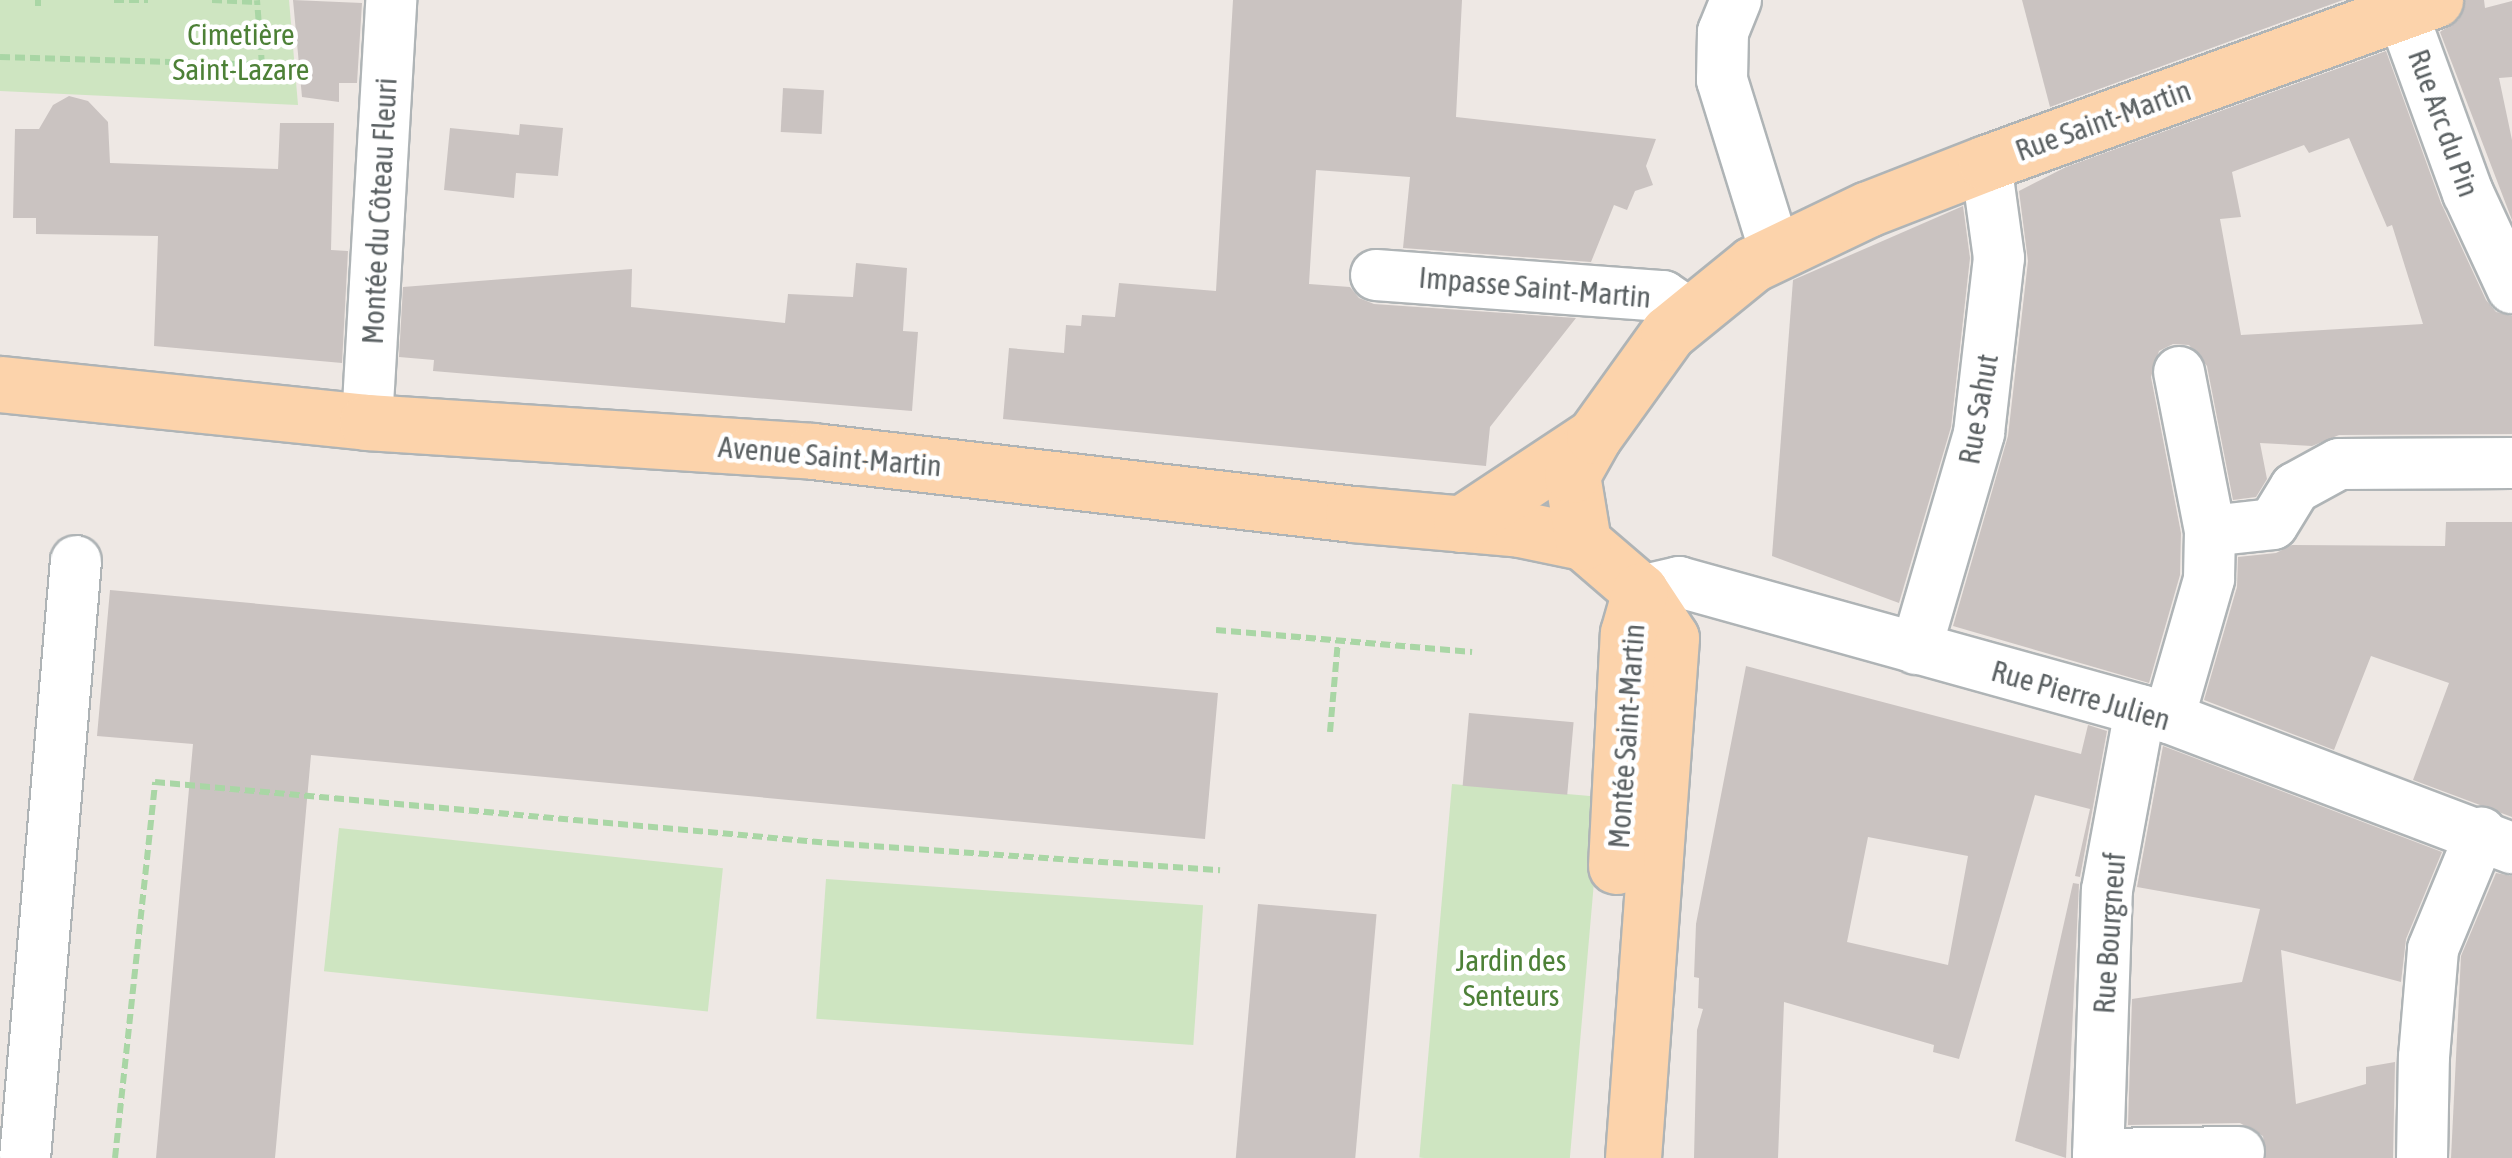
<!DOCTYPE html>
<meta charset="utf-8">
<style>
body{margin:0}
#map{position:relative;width:2512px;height:1158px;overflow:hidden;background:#eee8e4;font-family:"Asap Condensed",sans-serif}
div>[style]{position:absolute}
.green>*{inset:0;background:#cee5c1;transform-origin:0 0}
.building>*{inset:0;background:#cac3c1;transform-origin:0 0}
.path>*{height:6px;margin-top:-3px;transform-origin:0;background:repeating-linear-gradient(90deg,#a9d6a5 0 10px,transparent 0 15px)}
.roads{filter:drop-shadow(2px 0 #afb4b6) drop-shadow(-2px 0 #afb4b6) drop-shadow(0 2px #afb4b6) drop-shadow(0 -2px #afb4b6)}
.minor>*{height:50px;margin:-25px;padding:0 25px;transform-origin:25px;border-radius:25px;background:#fff}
.major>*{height:55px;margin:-27.5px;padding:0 27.5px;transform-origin:27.5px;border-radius:27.5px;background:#fcd3ab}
span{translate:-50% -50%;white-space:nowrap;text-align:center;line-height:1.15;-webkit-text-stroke:9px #fff;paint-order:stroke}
.park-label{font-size:30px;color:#4d8137}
.street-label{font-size:30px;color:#5c6264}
</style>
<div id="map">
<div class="green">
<div style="clip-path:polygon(0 0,289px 0,298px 105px,0 91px)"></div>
<div style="left:1452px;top:784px;width:150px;height:375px;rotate:5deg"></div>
<div style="left:339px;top:828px;width:386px;height:144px;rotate:6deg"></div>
<div style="left:826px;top:879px;width:378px;height:140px;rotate:4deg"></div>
</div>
<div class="building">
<div style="clip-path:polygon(293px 0,362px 3px,357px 83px,339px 83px,339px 102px,302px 97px)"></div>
<div style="clip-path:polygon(1233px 0,1462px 0,1456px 117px,1656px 139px,1646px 166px,1653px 185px,1635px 191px,1627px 210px,1614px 205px,1591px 262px,1403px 248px,1410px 177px,1316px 170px,1309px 284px,1350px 287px,1359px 298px,1374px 304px,1576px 318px,1490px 427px,1486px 466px,1003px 419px,1009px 348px,1064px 353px,1066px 325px,1081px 326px,1082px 315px,1115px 317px,1119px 283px,1216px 291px)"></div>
<div style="clip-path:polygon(2022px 0,2343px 0,2050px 107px)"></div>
<div style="clip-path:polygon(2465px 0,2484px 0,2485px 8px,2512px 1px,2512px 77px,2499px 78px,2512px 140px,2512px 220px,2440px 32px,2459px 19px)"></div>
<div style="clip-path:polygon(evenodd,2386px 51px,2441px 203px,2486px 300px,2496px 312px,2512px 316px,2512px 434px,2339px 435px,2312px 446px,2260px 443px,2267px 479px,2256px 497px,2233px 500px,2207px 366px,2189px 345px,2173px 344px,2159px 351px,2151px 377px,2181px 533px,2180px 575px,2149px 683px,1953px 626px,2008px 436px,2028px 261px,2019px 191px,2066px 167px,2386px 51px,2349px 138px,2387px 227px,2392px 225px,2423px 324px,2241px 335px,2220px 219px,2241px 217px,2232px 172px,2304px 145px,2309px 153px,2349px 138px)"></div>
<div style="left:783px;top:88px;width:41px;height:44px;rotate:3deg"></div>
<div style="clip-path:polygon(69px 96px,88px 101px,108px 122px,110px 163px,278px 169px,280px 123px,334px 123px,331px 250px,348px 251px,342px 363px,154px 346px,158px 236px,36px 234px,36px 218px,13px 218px,15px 129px,39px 129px,53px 105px)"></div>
<div style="clip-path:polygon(520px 124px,563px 128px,558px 176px,516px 173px,514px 198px,444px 190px,450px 128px,519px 135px)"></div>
<div style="clip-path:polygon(1963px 206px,1970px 258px,1951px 427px,1899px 603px,1772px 556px,1793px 280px)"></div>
<div style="clip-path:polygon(856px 263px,907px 268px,903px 331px,918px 332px,912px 411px,433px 371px,434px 360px,399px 357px,403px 287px,632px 269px,631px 307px,785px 323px,788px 294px,853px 297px)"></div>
<div style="clip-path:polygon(2446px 522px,2512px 522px,2512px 817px,2413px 780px,2449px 683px,2371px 656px,2334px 750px,2204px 700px,2237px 587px,2238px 557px,2276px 553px,2292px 545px,2445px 546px)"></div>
<div style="clip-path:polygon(110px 590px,1218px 693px,1205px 839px,311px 755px,275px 1158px,156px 1158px,193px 744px,97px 736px)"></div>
<div style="clip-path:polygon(evenodd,1746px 666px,2081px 754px,2088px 725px,2107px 731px,2080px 877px,2075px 876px,2090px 809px,2035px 795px,1959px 1059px,1933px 1052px,1934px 1045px,1784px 1002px,1778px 1158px,1694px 1158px,1697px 1030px,1703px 1009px,1698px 1008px,1699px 978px,1694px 977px,1696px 924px,1746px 666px,1868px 837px,1968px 856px,1948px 965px,1847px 942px,1868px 837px)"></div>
<div style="left:1469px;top:713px;width:105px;height:73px;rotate:5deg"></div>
<div style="clip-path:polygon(2163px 746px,2442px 852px,2406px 939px,2401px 982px,2281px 950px,2296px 1104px,2366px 1084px,2366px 1067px,2395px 1062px,2393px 1158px,2266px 1158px,2263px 1136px,2240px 1123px,2128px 1125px,2132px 999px,2242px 982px,2260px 909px,2137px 887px)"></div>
<div style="clip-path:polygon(2496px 873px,2512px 876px,2512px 1158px,2451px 1158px,2461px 956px)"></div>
<div style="clip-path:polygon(2073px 883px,2079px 884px,2066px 1158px,2015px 1141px)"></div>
<div style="left:1258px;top:904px;width:119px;height:255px;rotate:5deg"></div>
</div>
<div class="path">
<div style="left:114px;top:0;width:34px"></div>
<div style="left:212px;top:0;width:45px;rotate:2.5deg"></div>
<div style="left:38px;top:6px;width:6px;rotate:-90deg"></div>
<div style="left:0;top:57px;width:262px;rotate:1.7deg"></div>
<div style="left:262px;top:65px;width:65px;rotate:-94.4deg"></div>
<div style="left:1216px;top:630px;width:257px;rotate:4.9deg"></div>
<div style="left:1330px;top:732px;width:92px;rotate:-85deg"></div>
<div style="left:115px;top:1158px;width:378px;rotate:-83.9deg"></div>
<div style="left:155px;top:782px;width:677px;rotate:5.17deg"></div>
<div style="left:829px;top:843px;width:392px;rotate:4deg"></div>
</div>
<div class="roads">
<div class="minor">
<div style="left:1736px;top:0;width:35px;rotate:112deg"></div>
<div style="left:1723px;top:32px;width:48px;rotate:91.2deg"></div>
<div style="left:1722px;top:80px;width:179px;rotate:72.8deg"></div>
<div style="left:2402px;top:12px;width:193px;rotate:70deg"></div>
<div style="left:2468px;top:193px;width:105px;rotate:65.1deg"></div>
<div style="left:1376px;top:275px;width:288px;rotate:4.2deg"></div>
<div style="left:1663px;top:296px;width:32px;rotate:34deg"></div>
<div style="left:367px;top:422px;width:423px;rotate:-86.7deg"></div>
<div style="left:2210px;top:531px;width:63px;rotate:-6.3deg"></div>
<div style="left:2273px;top:524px;width:42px;rotate:-58.6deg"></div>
<div style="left:2295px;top:488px;width:50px;rotate:-28.6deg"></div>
<div style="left:2339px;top:464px;width:173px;rotate:-0.3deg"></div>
<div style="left:1640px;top:591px;width:40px;rotate:-13deg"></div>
<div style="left:1679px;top:582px;width:509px;rotate:15.51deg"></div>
<div style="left:2169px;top:718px;width:367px;rotate:20.8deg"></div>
<div style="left:1916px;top:649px;width:225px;rotate:-73.7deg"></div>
<div style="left:1979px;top:433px;width:176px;rotate:-83.5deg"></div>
<div style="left:1999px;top:258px;width:96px;rotate:-97.8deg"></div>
<div style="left:2169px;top:718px;width:145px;rotate:-73.9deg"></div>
<div style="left:2209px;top:579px;width:48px;rotate:-88.8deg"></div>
<div style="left:2210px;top:531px;width:162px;rotate:-101deg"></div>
<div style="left:2098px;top:1154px;width:141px;rotate:-0.8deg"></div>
<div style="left:25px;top:1158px;width:599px;rotate:-85.12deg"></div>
<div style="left:2098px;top:1158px;width:268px;rotate:-88.1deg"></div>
<div style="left:2107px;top:890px;width:183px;rotate:-79.6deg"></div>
<div style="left:2422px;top:1158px;width:101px;rotate:-88.9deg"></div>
<div style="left:2424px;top:1057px;width:108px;rotate:-85.2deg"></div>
<div style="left:2433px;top:949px;width:126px;rotate:-67.5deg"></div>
</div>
<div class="major">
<div style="left:0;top:384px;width:369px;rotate:5.9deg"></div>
<div style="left:367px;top:422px;width:447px;rotate:3.7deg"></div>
<div style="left:813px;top:451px;width:544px;rotate:6.65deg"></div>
<div style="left:1353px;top:514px;width:168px;rotate:5.1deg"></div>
<div style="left:1520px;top:529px;width:64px;rotate:11.7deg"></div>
<div style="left:1583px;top:542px;width:75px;rotate:40.7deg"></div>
<div style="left:1640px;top:591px;width:56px;rotate:56.6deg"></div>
<div style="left:1671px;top:638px;width:521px;rotate:94.18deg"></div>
<div style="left:1461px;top:524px;width:159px;rotate:-33.5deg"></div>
<div style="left:1583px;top:542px;width:68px;rotate:-99.3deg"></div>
<div style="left:1572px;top:475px;width:45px;rotate:-60.6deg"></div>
<div style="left:1594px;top:436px;width:127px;rotate:-54.3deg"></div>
<div style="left:1668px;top:333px;width:109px;rotate:-39.1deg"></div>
<div style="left:1753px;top:264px;width:127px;rotate:-25.6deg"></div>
<div style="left:1868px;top:209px;width:127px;rotate:-21.3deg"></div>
<div style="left:1986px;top:163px;width:478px;rotate:-20deg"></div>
<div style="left:1616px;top:866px;width:233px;rotate:-87.1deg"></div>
<div style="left:1628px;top:633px;width:44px;rotate:-74.1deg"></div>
</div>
</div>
<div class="park-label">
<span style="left:241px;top:51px">Cimetière<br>Saint-Lazare</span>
<span style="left:1511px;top:977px">Jardin des<br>Senteurs</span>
</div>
<div class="street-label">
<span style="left:2103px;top:120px;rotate:-20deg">Rue Saint-Martin</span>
<span style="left:2444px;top:123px;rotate:70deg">Rue Arc du Pin</span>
<span style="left:379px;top:211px;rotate:-87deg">Montée du Côteau Fleuri</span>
<span style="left:1535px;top:287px;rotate:5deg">Impasse Saint-Martin</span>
<span style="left:1978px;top:409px;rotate:-80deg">Rue Sahut</span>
<span style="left:830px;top:456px;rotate:5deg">Avenue Saint-Martin</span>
<span style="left:2081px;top:695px;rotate:16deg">Rue Pierre Julien</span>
<span style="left:1626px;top:736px;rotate:-86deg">Montée Saint-Martin</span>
<span style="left:2109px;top:933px;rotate:-86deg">Rue Bourgneuf</span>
</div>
</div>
